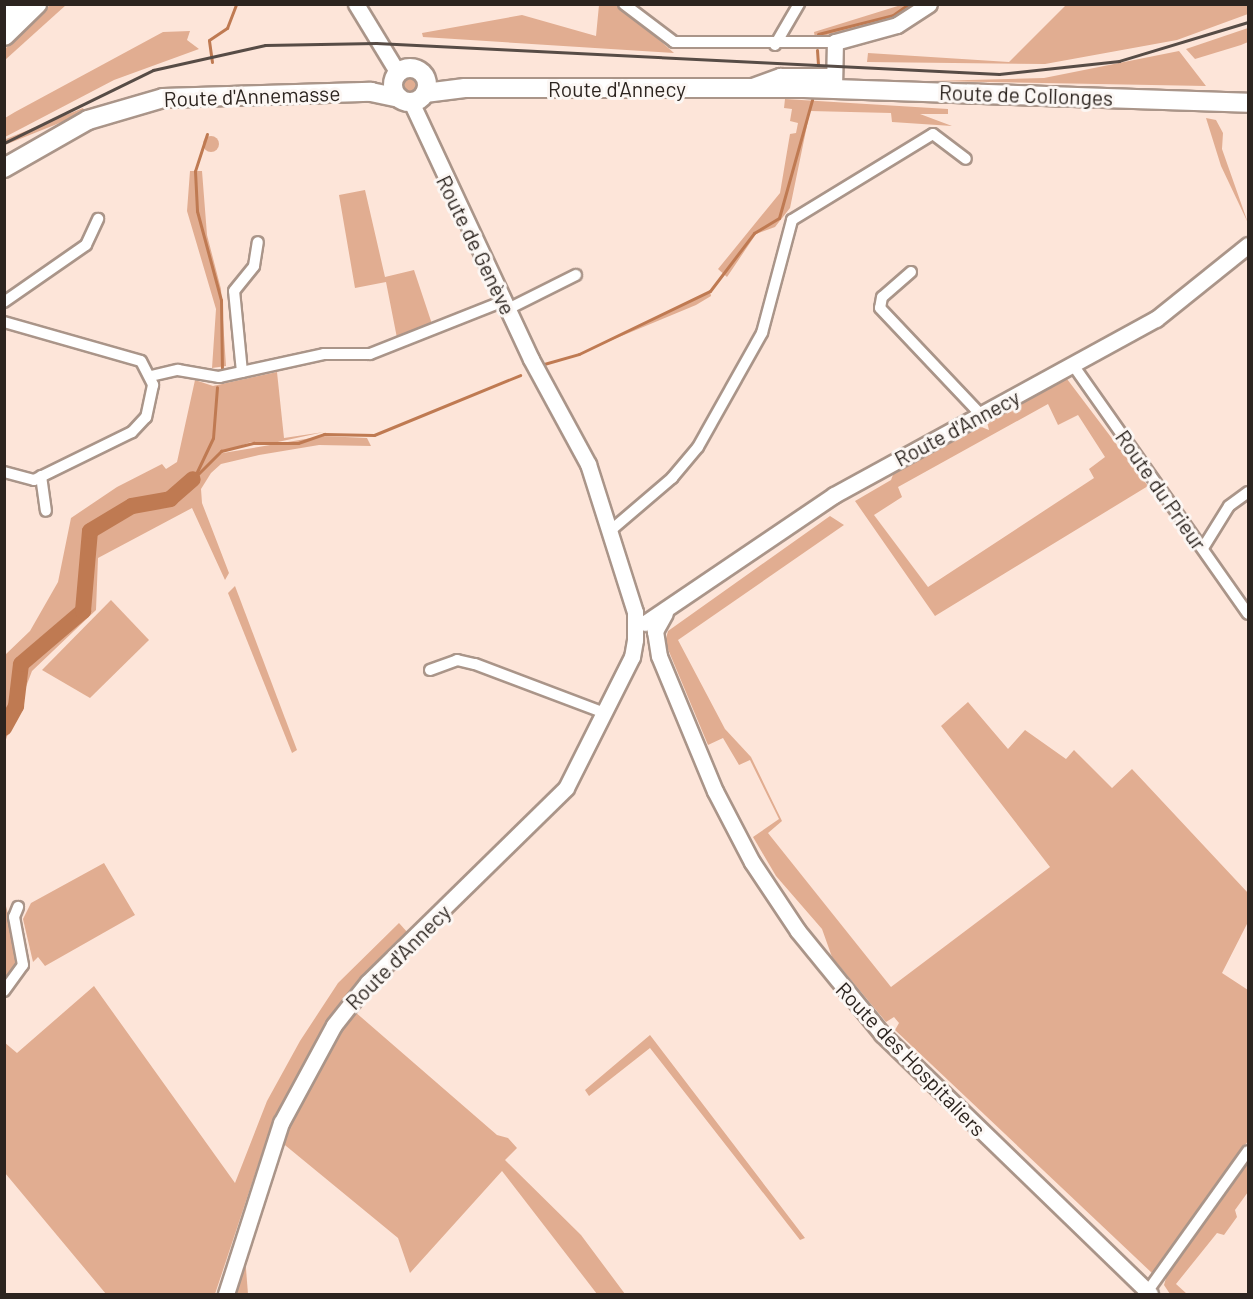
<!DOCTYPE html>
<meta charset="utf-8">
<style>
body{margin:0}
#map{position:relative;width:1253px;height:1299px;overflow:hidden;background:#fde5d9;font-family:Barlow,sans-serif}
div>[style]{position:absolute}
.green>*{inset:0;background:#e1ad91;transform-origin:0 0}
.round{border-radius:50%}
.stream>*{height:3px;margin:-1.5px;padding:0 1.5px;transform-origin:1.5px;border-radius:1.5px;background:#bf7a52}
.river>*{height:16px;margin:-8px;padding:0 8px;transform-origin:8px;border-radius:8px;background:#bf7a52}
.roads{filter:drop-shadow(2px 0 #aa9589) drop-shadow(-2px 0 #aa9589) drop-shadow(0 2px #aa9589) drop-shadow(0 -2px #aa9589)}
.street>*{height:10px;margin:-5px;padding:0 5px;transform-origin:5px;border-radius:5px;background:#fff}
.secondary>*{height:15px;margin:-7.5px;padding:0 7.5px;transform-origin:7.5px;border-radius:7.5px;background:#fff}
.primary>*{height:18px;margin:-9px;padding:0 9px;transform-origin:9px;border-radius:9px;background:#fff}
.primary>.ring{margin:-9px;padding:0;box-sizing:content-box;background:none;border:18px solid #fff;border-radius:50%}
.highway>*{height:20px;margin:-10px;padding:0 10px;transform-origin:10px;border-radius:10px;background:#fff}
.rail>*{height:3px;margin:-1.5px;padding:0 1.5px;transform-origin:1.5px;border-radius:1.5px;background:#574c46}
span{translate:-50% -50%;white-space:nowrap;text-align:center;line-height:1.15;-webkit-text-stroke:6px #fcf7f4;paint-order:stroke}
.street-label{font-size:21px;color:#2c241f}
.frame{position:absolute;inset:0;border:6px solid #2c241f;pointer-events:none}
</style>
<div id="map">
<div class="green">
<div style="clip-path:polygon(51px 4px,66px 5px,5px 60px,5px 49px)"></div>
<div style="clip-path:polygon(599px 5px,620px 5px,674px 53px,423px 37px,422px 33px,522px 15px,596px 36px)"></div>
<div style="clip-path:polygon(901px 5px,920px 5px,904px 15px,815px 38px,814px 32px)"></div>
<div style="clip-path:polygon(1066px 5px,1248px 5px,1248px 14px,1177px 40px,1045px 64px,867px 62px,868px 53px,1009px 62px)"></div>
<div style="clip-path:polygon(1248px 28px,1248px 42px,1241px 45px,1195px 59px,1186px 49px)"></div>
<div style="clip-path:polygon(190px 31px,187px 40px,199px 49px,114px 80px,5px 137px,5px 118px,15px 112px,163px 32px)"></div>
<div style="clip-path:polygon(1179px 51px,1206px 86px,929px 81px,1044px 78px)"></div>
<div class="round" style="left:400px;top:74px;width:20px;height:20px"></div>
<div style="clip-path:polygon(785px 99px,948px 109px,948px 114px,920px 114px,952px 126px,892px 122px,891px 113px,810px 111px,790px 208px,775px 227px,756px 234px,727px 277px,718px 269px,780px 193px,790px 134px,796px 133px,798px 123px,790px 121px,792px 109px,784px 108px)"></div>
<div style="left:83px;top:108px;width:5px;height:89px;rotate:68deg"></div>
<div style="clip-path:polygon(1206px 118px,1216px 120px,1223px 133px,1222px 149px,1248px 223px,1221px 166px)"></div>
<div class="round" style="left:203px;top:136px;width:16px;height:16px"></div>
<div style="clip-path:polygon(190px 171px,202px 171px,207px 235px,221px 289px,226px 366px,212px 368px,216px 309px,187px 211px)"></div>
<div style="clip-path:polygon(365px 190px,385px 277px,414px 270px,432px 324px,397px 338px,386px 282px,355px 288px,339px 195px)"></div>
<div style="clip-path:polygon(710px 291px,711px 296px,696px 305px,583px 352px)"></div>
<div style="clip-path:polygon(277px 372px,284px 438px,324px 432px,273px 443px,251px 442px,217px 454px,323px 436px,367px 438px,371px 446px,319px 445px,259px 455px,221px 464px,211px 473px,201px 489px,202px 503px,229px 573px,225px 580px,192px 508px,98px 558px,96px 610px,32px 671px,5px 742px,5px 655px,30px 631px,58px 582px,71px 518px,117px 487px,162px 464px,166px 469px,177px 462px,195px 380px,213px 386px)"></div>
<div style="clip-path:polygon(evenodd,1067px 379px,1148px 486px,935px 616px,855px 501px,891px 480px,894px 472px,979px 426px,989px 430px,987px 422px,1067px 379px,1048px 404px,1058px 425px,1078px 415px,1105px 457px,1089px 469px,1094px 478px,928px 587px,874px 515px,902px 497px,898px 487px,1048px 404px)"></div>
<div style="clip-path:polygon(830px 516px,844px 525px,678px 640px,725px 729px,751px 757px,782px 821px,768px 833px,891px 987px,1050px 867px,941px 726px,968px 702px,1008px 749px,1025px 730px,1066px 759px,1074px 750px,1112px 788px,1132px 769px,1248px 893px,1248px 922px,1222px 973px,1248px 990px,1248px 1141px,1153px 1274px,895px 1030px,899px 1023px,894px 1017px,886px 1022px,832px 957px,822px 929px,776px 876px,753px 837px,779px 819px,750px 760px,739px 765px,723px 738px,708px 745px,665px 642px,668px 631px)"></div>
<div style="clip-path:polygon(235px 586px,297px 750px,292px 753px,228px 593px)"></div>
<div style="clip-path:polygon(111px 600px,149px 640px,90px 698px,42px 670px)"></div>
<div style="clip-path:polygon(104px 863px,135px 915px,45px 966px,38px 957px,33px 962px,23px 919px,31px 903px)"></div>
<div style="clip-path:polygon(4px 899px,20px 958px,5px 981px,4px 981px)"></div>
<div style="clip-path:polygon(399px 923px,408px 933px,352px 988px,295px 1079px,265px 1144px,215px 1294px,106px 1294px,5px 1173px,4px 1042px,17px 1053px,94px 986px,235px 1183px,267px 1101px,300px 1041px,338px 983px)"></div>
<div style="clip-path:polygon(354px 1011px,497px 1135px,508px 1138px,517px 1148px,505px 1160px,581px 1235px,625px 1294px,597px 1294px,502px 1171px,410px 1273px,398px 1238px,280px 1141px)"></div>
<div style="clip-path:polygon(650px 1035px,805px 1238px,800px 1240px,650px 1048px,589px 1096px,585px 1090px)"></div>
<div style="clip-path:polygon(1248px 1161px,1248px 1192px,1235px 1210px,1237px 1217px,1224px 1235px,1217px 1233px,1176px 1284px,1187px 1294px,1170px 1294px,1164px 1285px,1168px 1271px)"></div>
<div style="clip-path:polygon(245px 1256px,248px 1294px,233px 1294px)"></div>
</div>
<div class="stream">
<div style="left:818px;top:34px;width:77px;rotate:-14.2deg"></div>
<div style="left:893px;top:15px;width:19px;rotate:-35deg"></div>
<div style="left:817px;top:50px;width:14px;rotate:86deg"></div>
<div style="left:212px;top:62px;width:22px;rotate:-98deg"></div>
<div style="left:209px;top:40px;width:22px;rotate:-34deg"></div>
<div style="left:227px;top:28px;width:26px;rotate:-69deg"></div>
<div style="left:207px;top:134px;width:39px;rotate:108deg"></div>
<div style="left:195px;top:171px;width:40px;rotate:87.1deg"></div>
<div style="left:197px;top:211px;width:92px;rotate:74.9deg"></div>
<div style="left:221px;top:300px;width:68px;rotate:89.2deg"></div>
<div style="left:544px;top:364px;width:36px;rotate:-16deg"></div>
<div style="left:579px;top:354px;width:145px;rotate:-25.7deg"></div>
<div style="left:710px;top:291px;width:73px;rotate:-52.8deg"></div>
<div style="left:754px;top:233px;width:29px;rotate:-31deg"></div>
<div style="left:779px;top:218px;width:123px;rotate:-74.4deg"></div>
<div style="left:194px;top:478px;width:44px;rotate:-64.6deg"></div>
<div style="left:213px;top:438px;width:51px;rotate:-85.5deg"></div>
<div style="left:193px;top:479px;width:40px;rotate:-45deg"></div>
<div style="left:221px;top:451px;width:34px;rotate:-14deg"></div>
<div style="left:254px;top:443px;width:44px"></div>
<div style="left:298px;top:443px;width:28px;rotate:-19deg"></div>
<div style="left:324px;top:434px;width:50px;rotate:1.1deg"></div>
<div style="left:374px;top:435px;width:158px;rotate:-22.3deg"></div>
</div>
<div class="river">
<div style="left:4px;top:728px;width:25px;rotate:-61deg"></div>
<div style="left:16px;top:706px;width:42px;rotate:-83.2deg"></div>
<div style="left:21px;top:664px;width:82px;rotate:-40.5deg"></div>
<div style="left:83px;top:611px;width:80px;rotate:-85deg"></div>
<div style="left:90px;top:531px;width:49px;rotate:-30.8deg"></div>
<div style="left:132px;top:506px;width:39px;rotate:-10deg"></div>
<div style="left:170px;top:499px;width:30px;rotate:-41deg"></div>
</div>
<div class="roads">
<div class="street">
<div style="left:624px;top:4px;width:63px;rotate:37.2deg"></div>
<div style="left:674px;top:42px;width:161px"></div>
<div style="left:775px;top:45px;width:48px;rotate:-59.7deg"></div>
<div style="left:911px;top:272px;width:38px;rotate:139deg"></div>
<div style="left:882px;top:297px;width:11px;rotate:100deg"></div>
<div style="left:880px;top:308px;width:149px;rotate:46.6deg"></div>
<div style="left:4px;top:302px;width:100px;rotate:-34.8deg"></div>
<div style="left:86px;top:245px;width:29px;rotate:-65deg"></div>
<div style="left:508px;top:309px;width:76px;rotate:-26.6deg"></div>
<div style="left:4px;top:322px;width:142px;rotate:15.9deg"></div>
<div style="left:141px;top:361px;width:27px;rotate:63deg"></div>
<div style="left:153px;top:385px;width:33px;rotate:102deg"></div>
<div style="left:146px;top:417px;width:21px;rotate:133deg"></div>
<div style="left:132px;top:432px;width:109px;rotate:153.9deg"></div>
<div style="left:34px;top:480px;width:31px;rotate:-165deg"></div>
<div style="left:1073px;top:365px;width:304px;rotate:54.9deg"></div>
<div style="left:242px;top:372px;width:81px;rotate:-95.6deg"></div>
<div style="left:234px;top:291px;width:32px;rotate:-51deg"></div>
<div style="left:254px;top:266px;width:24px;rotate:-81deg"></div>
<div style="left:151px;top:376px;width:28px;rotate:-13deg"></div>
<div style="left:178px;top:370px;width:42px;rotate:9.7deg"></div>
<div style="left:219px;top:377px;width:107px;rotate:-12.4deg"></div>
<div style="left:324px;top:354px;width:46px"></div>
<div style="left:370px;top:354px;width:144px;rotate:-21.6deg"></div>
<div style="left:41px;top:476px;width:35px;rotate:82deg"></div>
<div style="left:610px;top:531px;width:82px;rotate:-40.5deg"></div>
<div style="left:672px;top:478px;width:40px;rotate:-50deg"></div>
<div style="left:698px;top:447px;width:131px;rotate:-60.7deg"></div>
<div style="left:762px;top:333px;width:117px;rotate:-75.1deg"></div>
<div style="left:792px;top:220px;width:165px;rotate:-31.4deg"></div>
<div style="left:933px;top:134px;width:41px;rotate:37.1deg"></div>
<div style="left:1203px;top:548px;width:49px;rotate:-58.2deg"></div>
<div style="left:1229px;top:506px;width:24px;rotate:-36deg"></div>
<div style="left:430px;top:670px;width:29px;rotate:-20deg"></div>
<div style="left:457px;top:660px;width:18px;rotate:13deg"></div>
<div style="left:475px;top:664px;width:139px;rotate:20.7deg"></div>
<div style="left:4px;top:991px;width:32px;rotate:-54deg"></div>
<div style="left:23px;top:965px;width:49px;rotate:-100.6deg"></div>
<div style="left:14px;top:917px;width:11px;rotate:-68deg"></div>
<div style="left:1147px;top:1292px;width:173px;rotate:-54.4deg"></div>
</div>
<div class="secondary">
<div style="left:356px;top:4px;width:81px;rotate:58.7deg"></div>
<div style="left:752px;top:86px;width:30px;rotate:-20deg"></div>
<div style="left:780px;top:76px;width:54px"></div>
<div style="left:834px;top:88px;width:46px;rotate:-88.8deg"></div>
<div style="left:835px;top:42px;width:64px;rotate:-15.3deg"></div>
<div style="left:897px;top:25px;width:38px;rotate:-33deg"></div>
<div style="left:665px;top:613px;width:21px;rotate:119deg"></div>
<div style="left:655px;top:631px;width:25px;rotate:81deg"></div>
<div style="left:659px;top:656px;width:146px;rotate:67.5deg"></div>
<div style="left:715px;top:791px;width:80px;rotate:62.5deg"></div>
<div style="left:752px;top:862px;width:83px;rotate:56.3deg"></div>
<div style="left:798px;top:931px;width:133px;rotate:50.8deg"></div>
<div style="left:882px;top:1034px;width:373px;rotate:44.1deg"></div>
<div style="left:645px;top:623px;width:228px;rotate:-34.1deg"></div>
<div style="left:834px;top:495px;width:367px;rotate:-28.7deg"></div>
<div style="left:1156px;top:319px;width:118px;rotate:-38.8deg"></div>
<div style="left:226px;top:1294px;width:180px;rotate:-72.2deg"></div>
<div style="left:281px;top:1123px;width:111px;rotate:-61.6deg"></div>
<div style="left:334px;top:1025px;width:55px;rotate:-51.7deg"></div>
<div style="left:368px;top:982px;width:277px;rotate:-44.4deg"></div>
<div style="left:566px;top:788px;width:147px;rotate:-63.3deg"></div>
<div style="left:632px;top:657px;width:17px;rotate:-80deg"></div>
<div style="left:635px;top:640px;width:28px;rotate:-90deg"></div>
<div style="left:635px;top:612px;width:155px;rotate:-107.6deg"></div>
<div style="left:588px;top:464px;width:119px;rotate:-118.5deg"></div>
<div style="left:531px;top:359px;width:284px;rotate:-115deg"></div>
</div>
<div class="primary">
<div class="ring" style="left:393px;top:68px;width:16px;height:16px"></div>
<div style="left:425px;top:93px;width:40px;rotate:-7.1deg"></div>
<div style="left:465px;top:88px;width:339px"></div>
<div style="left:804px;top:88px;width:444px;rotate:1.9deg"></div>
<div style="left:4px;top:168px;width:97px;rotate:-29.7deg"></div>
<div style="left:88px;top:120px;width:78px;rotate:-16.3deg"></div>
<div style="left:163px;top:98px;width:208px;rotate:-1.7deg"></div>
<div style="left:371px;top:92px;width:29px;rotate:12deg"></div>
</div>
<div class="highway">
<div style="left:4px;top:13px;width:13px;rotate:-42deg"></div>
<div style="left:4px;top:35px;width:45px;rotate:-44.1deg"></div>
</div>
</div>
<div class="rail">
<div style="left:4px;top:143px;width:166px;rotate:-26.1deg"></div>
<div style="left:153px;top:70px;width:115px;rotate:-12.6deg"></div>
<div style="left:265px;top:45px;width:111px;rotate:-1deg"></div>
<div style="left:376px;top:43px;width:624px;rotate:2.85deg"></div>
<div style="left:999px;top:74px;width:121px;rotate:-6.2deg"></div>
<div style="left:1119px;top:61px;width:135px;rotate:-16.8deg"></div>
</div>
<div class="street-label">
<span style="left:617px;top:89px">Route d'Annecy</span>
<span style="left:1026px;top:95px;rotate:2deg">Route de Collonges</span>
<span style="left:252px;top:96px;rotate:-2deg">Route d'Annemasse</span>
<span style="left:476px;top:245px;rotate:64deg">Route de Genève</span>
<span style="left:957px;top:428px;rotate:-28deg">Route d'Annecy</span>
<span style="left:1161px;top:490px;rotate:55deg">Route du Prieur</span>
<span style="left:398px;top:957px;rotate:-45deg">Route d'Annecy</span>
<span style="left:911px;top:1059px;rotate:46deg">Route des Hospitaliers</span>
</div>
<div class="frame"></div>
</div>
